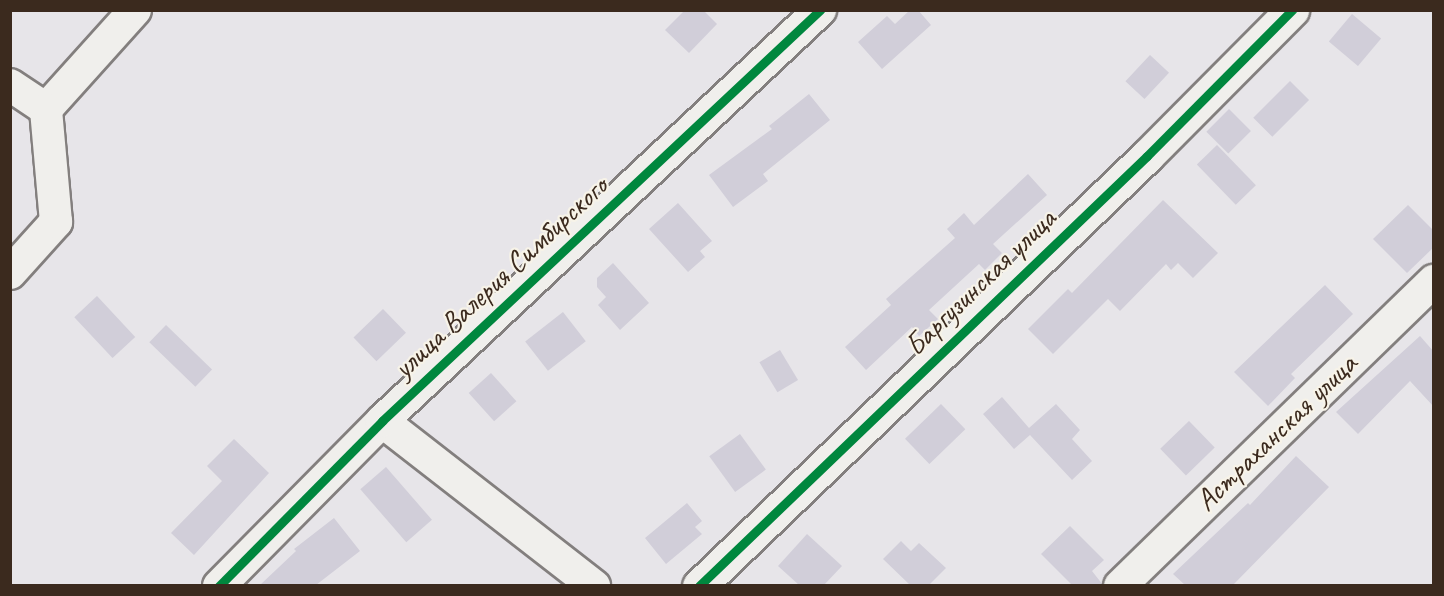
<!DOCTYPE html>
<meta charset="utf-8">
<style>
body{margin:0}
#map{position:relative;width:1444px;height:596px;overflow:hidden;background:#e7e5e9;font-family:Caveat,sans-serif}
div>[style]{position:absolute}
.building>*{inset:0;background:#d1ced9;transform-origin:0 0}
.roads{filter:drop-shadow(2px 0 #837f7e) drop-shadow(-2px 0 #837f7e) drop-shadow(0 2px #837f7e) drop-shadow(0 -2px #837f7e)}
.street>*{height:32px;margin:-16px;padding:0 16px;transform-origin:16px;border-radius:16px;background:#f0efec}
.secondary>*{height:33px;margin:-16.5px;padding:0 16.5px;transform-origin:16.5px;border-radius:16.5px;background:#f0efec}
.cycleway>*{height:9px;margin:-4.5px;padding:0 4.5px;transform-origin:4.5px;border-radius:4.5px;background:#00873e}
span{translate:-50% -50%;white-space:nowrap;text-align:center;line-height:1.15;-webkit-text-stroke:4.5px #f7f3e8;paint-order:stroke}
.street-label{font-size:30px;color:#3b2a1e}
.frame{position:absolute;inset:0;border:12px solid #3b2a1e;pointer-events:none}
</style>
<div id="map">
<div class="building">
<div style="clip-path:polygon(685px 10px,703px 10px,717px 24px,689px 53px,665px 30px)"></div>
<div style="clip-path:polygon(910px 10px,918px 10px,931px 25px,882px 69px,858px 42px,887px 16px,895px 24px)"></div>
<div style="left:1352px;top:14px;width:38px;height:36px;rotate:40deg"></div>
<div style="left:1150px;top:55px;width:26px;height:36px;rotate:43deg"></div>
<div style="left:1290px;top:81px;width:27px;height:52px;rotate:45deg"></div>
<div style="clip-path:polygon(809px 94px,830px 120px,763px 174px,768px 181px,733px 207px,709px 175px,772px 129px,769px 126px)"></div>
<div style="left:1229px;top:109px;width:31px;height:32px;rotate:45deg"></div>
<div style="left:1217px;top:145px;width:56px;height:28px;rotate:46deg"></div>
<div style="clip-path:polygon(1028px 174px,1047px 195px,993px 244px,1002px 253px,985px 270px,979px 264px,929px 310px,938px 319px,919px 336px,912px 327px,866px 370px,845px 347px,891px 305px,886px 299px,955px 238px,947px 229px,964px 213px,974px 225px)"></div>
<div style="clip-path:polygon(1163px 200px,1218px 253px,1193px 278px,1178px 263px,1171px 270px,1166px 264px,1120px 311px,1108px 299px,1053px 354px,1028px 329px,1068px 289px,1072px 293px)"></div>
<div style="clip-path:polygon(678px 203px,712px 241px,700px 251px,705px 257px,688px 272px,649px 229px)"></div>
<div style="clip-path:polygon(1408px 205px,1434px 231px,1434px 247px,1407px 273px,1373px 239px)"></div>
<div style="clip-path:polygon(613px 263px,649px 303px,620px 330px,598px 305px,606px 297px,597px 287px,597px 278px)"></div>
<div style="clip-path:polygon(1325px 285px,1353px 314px,1291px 374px,1295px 378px,1268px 406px,1234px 372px)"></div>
<div style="left:97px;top:296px;width:56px;height:31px;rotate:47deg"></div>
<div style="left:383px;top:309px;width:33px;height:41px;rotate:46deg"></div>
<div style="left:563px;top:312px;width:37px;height:48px;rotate:52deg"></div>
<div style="left:166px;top:325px;width:64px;height:24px;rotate:44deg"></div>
<div style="clip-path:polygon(1420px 336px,1434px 352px,1434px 407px,1410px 381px,1358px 434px,1336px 412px)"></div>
<div style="left:780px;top:350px;width:35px;height:24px;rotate:59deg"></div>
<div style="left:491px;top:373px;width:38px;height:30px;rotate:48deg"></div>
<div style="clip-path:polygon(1002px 397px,1029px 428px,1056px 404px,1080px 430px,1072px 439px,1092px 461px,1072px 480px,1030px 435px,1014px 449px,983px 414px)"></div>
<div style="left:941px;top:404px;width:35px;height:50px;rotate:46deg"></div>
<div style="left:1189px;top:421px;width:37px;height:40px;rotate:46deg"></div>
<div style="left:740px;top:434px;width:44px;height:38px;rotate:54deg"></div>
<div style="clip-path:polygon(234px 439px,269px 473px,194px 555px,171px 533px,222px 481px,207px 466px)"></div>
<div style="clip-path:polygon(1296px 456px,1329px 487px,1233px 585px,1185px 585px,1173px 574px,1248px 503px,1250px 505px)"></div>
<div style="left:386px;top:467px;width:70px;height:34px;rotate:49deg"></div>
<div style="clip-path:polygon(687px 503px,702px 521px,695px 527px,702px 534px,666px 564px,645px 538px)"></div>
<div style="clip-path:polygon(334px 518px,360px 551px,316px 585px,260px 585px,296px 551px,294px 549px)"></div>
<div style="clip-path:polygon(1070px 526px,1104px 560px,1092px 571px,1103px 585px,1072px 585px,1041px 554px)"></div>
<div style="clip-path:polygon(807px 534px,842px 566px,824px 585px,799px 585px,778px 566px)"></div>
<div style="clip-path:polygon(901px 541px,911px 551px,919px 543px,946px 568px,929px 585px,910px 585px,883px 559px)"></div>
</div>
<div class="roads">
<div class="street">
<div style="left:10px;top:85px;width:43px;rotate:33.7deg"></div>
<div style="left:46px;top:109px;width:133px;rotate:-48deg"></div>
<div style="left:10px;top:273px;width:69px;rotate:-48deg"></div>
<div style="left:56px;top:222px;width:113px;rotate:-95.1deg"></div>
<div style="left:382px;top:421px;width:269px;rotate:37.9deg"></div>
<div style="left:219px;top:586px;width:232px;rotate:-45.3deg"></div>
<div style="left:382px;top:421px;width:601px;rotate:-43.18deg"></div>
<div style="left:1120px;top:586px;width:438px;rotate:-44.2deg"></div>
</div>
<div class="secondary">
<div style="left:699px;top:586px;width:621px;rotate:-43.83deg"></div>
<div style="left:1147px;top:156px;width:206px;rotate:-45.2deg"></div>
</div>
</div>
<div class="cycleway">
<div style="left:219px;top:586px;width:232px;rotate:-45.3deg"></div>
<div style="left:382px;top:421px;width:601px;rotate:-43.18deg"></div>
<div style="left:699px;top:586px;width:621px;rotate:-43.83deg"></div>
<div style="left:1147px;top:156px;width:206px;rotate:-45.2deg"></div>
</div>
<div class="street-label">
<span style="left:500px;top:277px;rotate:-43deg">улица Валерия Симбирского</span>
<span style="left:980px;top:282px;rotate:-44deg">Баргузинская улица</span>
<span style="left:1276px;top:432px;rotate:-44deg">Астраханская улица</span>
</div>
<div class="frame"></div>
</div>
